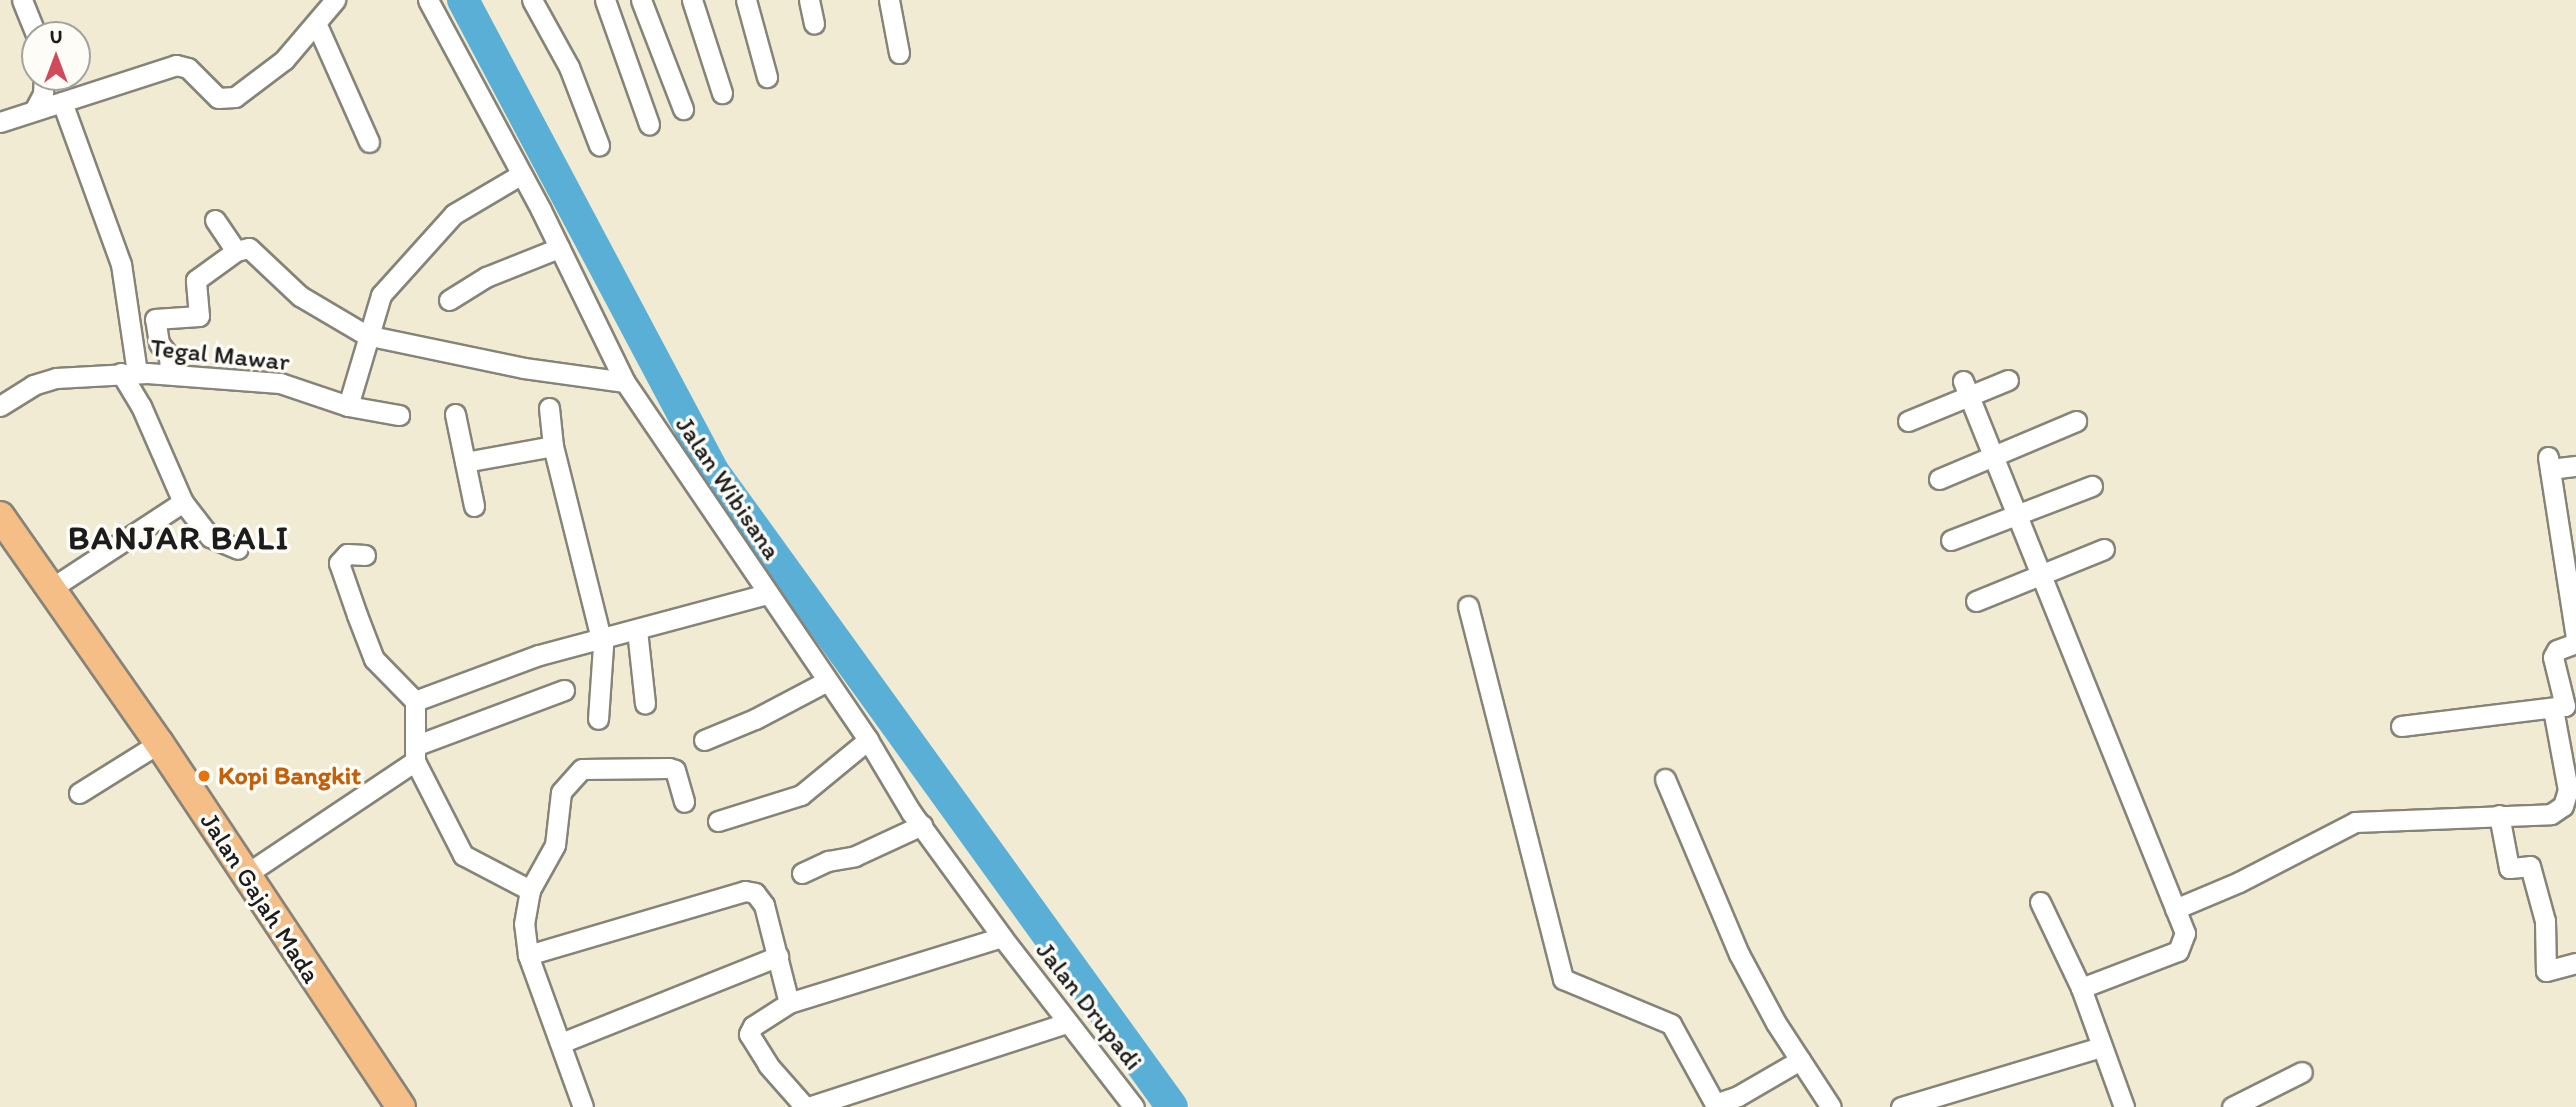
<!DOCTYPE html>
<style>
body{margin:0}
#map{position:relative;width:2576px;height:1107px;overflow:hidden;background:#f1ebd3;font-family:Itim,sans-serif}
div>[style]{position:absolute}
.river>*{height:32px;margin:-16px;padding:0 16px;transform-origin:16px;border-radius:16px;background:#5aafd6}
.roads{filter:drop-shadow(2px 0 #868478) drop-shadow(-2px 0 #868478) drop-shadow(0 2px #868478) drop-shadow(0 -2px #868478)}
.minor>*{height:19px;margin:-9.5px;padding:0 9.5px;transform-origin:9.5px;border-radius:9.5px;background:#fff}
.highway>*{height:28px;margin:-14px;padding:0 14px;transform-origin:14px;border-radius:14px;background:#f6be87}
.dots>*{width:19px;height:19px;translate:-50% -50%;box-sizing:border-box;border:4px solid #fdfcf7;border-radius:50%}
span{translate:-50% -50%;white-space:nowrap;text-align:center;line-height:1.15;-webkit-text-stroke:7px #fdfcf7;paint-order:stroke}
.street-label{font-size:26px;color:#1c1c1c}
.food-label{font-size:26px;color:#c56008;font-weight:700}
.left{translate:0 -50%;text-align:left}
.district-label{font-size:33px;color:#1c1c1c;font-weight:700;letter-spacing:2px}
.north{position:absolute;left:21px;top:21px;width:70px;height:70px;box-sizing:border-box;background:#fdfcf7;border:2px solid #a3a29f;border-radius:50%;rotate:0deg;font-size:19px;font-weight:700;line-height:28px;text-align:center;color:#1c1c1c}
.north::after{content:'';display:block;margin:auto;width:24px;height:32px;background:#d1495b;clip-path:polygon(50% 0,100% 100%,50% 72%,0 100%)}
</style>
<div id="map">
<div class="river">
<div style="left:463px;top:0;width:533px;rotate:62.04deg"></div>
<div style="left:713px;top:471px;width:784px;rotate:54.18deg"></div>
</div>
<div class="roads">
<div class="minor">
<div style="left:22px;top:0;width:38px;rotate:68deg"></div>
<div style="left:428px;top:0;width:238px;rotate:61.7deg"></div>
<div style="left:541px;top:210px;width:191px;rotate:64deg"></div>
<div style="left:625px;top:382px;width:433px;rotate:55.8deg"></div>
<div style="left:868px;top:740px;width:84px;rotate:59.2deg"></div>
<div style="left:911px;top:812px;width:155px;rotate:53.9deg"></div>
<div style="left:1002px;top:937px;width:223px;rotate:162.8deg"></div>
<div style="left:789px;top:1003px;width:43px;rotate:147.4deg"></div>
<div style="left:753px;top:1026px;width:9px;rotate:117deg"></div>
<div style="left:749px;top:1034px;width:36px;rotate:58deg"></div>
<div style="left:768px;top:1065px;width:56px;rotate:48.6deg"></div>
<div style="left:532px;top:0;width:77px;rotate:61.1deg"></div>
<div style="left:569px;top:67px;width:84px;rotate:69deg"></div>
<div style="left:605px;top:0;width:132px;rotate:70.5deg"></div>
<div style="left:641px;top:0;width:117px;rotate:68.9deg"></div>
<div style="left:692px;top:0;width:98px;rotate:72.1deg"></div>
<div style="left:746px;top:0;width:80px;rotate:74.7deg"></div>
<div style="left:809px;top:0;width:24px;rotate:78deg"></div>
<div style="left:889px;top:0;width:54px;rotate:79.3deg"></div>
<div style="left:317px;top:25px;width:128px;rotate:66deg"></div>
<div style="left:62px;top:102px;width:172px;rotate:70deg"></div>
<div style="left:121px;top:264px;width:110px;rotate:81.6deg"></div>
<div style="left:35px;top:109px;width:17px;rotate:-62deg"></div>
<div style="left:43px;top:94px;width:17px;rotate:-87deg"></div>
<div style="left:0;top:122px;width:185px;rotate:-17.9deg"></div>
<div style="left:176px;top:65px;width:12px;rotate:14deg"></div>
<div style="left:188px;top:68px;width:42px;rotate:45deg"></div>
<div style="left:218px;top:98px;width:17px;rotate:-3deg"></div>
<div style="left:235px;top:97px;width:61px;rotate:-37.1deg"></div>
<div style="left:284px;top:60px;width:79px;rotate:-49.6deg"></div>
<div style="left:215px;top:220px;width:37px;rotate:56deg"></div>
<div style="left:236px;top:251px;width:13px;rotate:-13deg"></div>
<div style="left:249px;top:248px;width:70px;rotate:43.3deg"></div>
<div style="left:300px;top:296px;width:77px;rotate:30.6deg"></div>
<div style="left:366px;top:335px;width:161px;rotate:11.8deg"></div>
<div style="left:524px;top:368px;width:102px;rotate:7.9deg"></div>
<div style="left:449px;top:300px;width:44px;rotate:-31.9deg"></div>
<div style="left:486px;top:277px;width:79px;rotate:-21.7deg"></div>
<div style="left:121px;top:373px;width:39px;rotate:59deg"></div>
<div style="left:141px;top:406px;width:105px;rotate:66.4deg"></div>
<div style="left:183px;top:502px;width:44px;rotate:52.4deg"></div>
<div style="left:210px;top:537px;width:30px;rotate:23deg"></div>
<div style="left:170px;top:374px;width:18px;rotate:-93deg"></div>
<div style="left:169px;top:356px;width:16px;rotate:-128deg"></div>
<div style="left:159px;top:343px;width:24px;rotate:-99deg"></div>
<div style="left:155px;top:319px;width:44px;rotate:-3.9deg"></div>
<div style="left:199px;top:316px;width:36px;rotate:-95deg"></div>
<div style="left:196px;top:280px;width:49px;rotate:-35.9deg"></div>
<div style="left:1963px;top:381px;width:595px;rotate:68.09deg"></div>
<div style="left:2185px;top:933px;width:19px;rotate:111deg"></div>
<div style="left:2178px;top:951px;width:104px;rotate:159.1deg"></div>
<div style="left:0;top:406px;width:39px;rotate:-32deg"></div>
<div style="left:33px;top:385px;width:24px;rotate:-17deg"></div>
<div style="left:56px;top:378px;width:91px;rotate:-3.1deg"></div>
<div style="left:147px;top:373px;width:133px;rotate:4.3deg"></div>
<div style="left:280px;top:383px;width:72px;rotate:18.7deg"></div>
<div style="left:348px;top:406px;width:52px;rotate:10deg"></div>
<div style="left:348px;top:406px;width:116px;rotate:-73.4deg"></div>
<div style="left:381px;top:295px;width:109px;rotate:-48deg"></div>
<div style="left:454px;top:214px;width:77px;rotate:-30.6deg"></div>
<div style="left:549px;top:408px;width:38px;rotate:84deg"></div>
<div style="left:553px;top:446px;width:206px;rotate:76deg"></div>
<div style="left:603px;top:646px;width:73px;rotate:93.9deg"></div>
<div style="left:455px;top:414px;width:94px;rotate:78.3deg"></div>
<div style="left:1908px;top:421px;width:108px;rotate:-22.3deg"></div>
<div style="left:2548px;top:457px;width:182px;rotate:81.2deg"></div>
<div style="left:465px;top:462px;width:89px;rotate:-10.3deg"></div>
<div style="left:2550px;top:469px;width:26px;rotate:-7deg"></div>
<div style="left:1939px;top:479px;width:149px;rotate:-22.9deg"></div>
<div style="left:1951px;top:540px;width:151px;rotate:-21deg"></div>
<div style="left:365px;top:555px;width:18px;rotate:-177deg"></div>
<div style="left:347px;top:554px;width:12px;rotate:132deg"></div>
<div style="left:339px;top:563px;width:55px;rotate:70.9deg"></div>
<div style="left:357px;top:615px;width:47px;rotate:68.9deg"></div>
<div style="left:374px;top:659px;width:59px;rotate:45.7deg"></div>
<div style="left:50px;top:589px;width:159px;rotate:-33.2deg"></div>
<div style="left:1976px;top:601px;width:138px;rotate:-22.1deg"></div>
<div style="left:1468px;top:606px;width:385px;rotate:75.7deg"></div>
<div style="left:1563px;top:979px;width:117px;rotate:22.6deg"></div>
<div style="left:1671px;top:1024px;width:91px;rotate:61.2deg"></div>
<div style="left:1715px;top:1104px;width:24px;rotate:-19deg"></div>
<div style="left:1738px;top:1096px;width:72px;rotate:-30.1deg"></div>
<div style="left:637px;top:630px;width:74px;rotate:83.8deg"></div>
<div style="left:415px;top:701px;width:132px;rotate:-20.4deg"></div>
<div style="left:539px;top:655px;width:236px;rotate:-15deg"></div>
<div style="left:2401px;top:726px;width:165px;rotate:-7deg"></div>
<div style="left:2565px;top:706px;width:50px;rotate:-103.8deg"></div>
<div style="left:2553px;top:657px;width:8px;rotate:-60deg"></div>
<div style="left:2557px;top:650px;width:20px;rotate:-20deg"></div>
<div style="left:704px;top:740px;width:55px;rotate:-22.4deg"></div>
<div style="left:755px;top:719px;width:81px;rotate:-27.8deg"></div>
<div style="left:417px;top:745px;width:157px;rotate:-20.5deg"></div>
<div style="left:415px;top:761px;width:106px;rotate:62.9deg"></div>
<div style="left:463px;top:855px;width:76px;rotate:27.6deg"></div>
<div style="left:1665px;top:779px;width:190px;rotate:67.1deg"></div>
<div style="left:1739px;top:954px;width:78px;rotate:61.8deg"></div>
<div style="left:1776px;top:1023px;width:100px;rotate:56.8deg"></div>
<div style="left:79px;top:793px;width:94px;rotate:-32deg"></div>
<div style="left:2499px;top:815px;width:54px;rotate:79.3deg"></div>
<div style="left:2509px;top:868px;width:21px;rotate:-5deg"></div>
<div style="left:2530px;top:866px;width:57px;rotate:74.7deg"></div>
<div style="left:2545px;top:921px;width:50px;rotate:88.9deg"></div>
<div style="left:2546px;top:971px;width:31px;rotate:-15deg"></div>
<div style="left:718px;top:821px;width:87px;rotate:-17.4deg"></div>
<div style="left:801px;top:795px;width:87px;rotate:-39.4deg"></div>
<div style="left:802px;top:873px;width:29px;rotate:-25deg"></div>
<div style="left:828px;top:861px;width:27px;rotate:-10deg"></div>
<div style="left:855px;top:856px;width:74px;rotate:-24.8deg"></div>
<div style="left:245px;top:875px;width:205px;rotate:-33.8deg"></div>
<div style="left:415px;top:761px;width:60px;rotate:-90deg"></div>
<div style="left:2040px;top:902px;width:95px;rotate:64.5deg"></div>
<div style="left:2081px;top:988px;width:127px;rotate:70.1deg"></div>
<div style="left:2175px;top:909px;width:69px;rotate:-22.9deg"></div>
<div style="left:2239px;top:882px;width:131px;rotate:-27.3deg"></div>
<div style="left:2355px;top:822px;width:196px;rotate:-2.3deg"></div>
<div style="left:2551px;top:814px;width:14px;rotate:-34deg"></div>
<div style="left:2563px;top:806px;width:17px;rotate:-73deg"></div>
<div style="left:2568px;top:790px;width:82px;rotate:-100.5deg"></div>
<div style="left:1002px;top:937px;width:215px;rotate:52.2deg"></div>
<div style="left:528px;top:955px;width:226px;rotate:-16.4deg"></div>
<div style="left:745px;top:891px;width:10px;rotate:11deg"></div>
<div style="left:755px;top:893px;width:15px;rotate:53deg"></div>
<div style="left:764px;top:905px;width:101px;rotate:75.7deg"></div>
<div style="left:561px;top:1043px;width:234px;rotate:-21.8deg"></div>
<div style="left:583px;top:1107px;width:162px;rotate:-109.9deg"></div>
<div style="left:528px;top:955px;width:31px;rotate:-97deg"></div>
<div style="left:524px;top:924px;width:35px;rotate:-80deg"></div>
<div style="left:530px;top:890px;width:51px;rotate:-60.9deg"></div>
<div style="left:555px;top:845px;width:53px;rotate:-83.5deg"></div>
<div style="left:561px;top:792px;width:31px;rotate:-48deg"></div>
<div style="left:582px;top:769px;width:87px;rotate:-0.7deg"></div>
<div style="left:669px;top:768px;width:6px;rotate:18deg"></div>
<div style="left:675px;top:770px;width:33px;rotate:74deg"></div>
<div style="left:808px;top:1107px;width:272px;rotate:-18deg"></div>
<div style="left:1901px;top:1107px;width:209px;rotate:-16.7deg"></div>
<div style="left:2232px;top:1107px;width:78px;rotate:-26.6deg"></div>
</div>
<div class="highway">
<div style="left:0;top:516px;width:277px;rotate:55deg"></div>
<div style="left:159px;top:743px;width:437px;rotate:56.4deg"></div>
</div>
</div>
<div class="dots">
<div style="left:204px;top:776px;background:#e8710a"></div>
</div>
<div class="street-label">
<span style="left:220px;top:355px;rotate:6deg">Tegal Mawar</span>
<span style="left:728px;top:488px;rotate:56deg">Jalan Wibisana</span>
<span style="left:260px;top:898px;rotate:57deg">Jalan Gajah Mada</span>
<span style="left:1089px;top:1006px;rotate:52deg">Jalan Drupadi</span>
</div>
<div class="food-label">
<span class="left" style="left:218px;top:776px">Kopi Bangkit</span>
</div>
<div class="district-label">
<span style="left:179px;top:538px">BANJAR BALI</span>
</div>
<div class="north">U</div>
</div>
